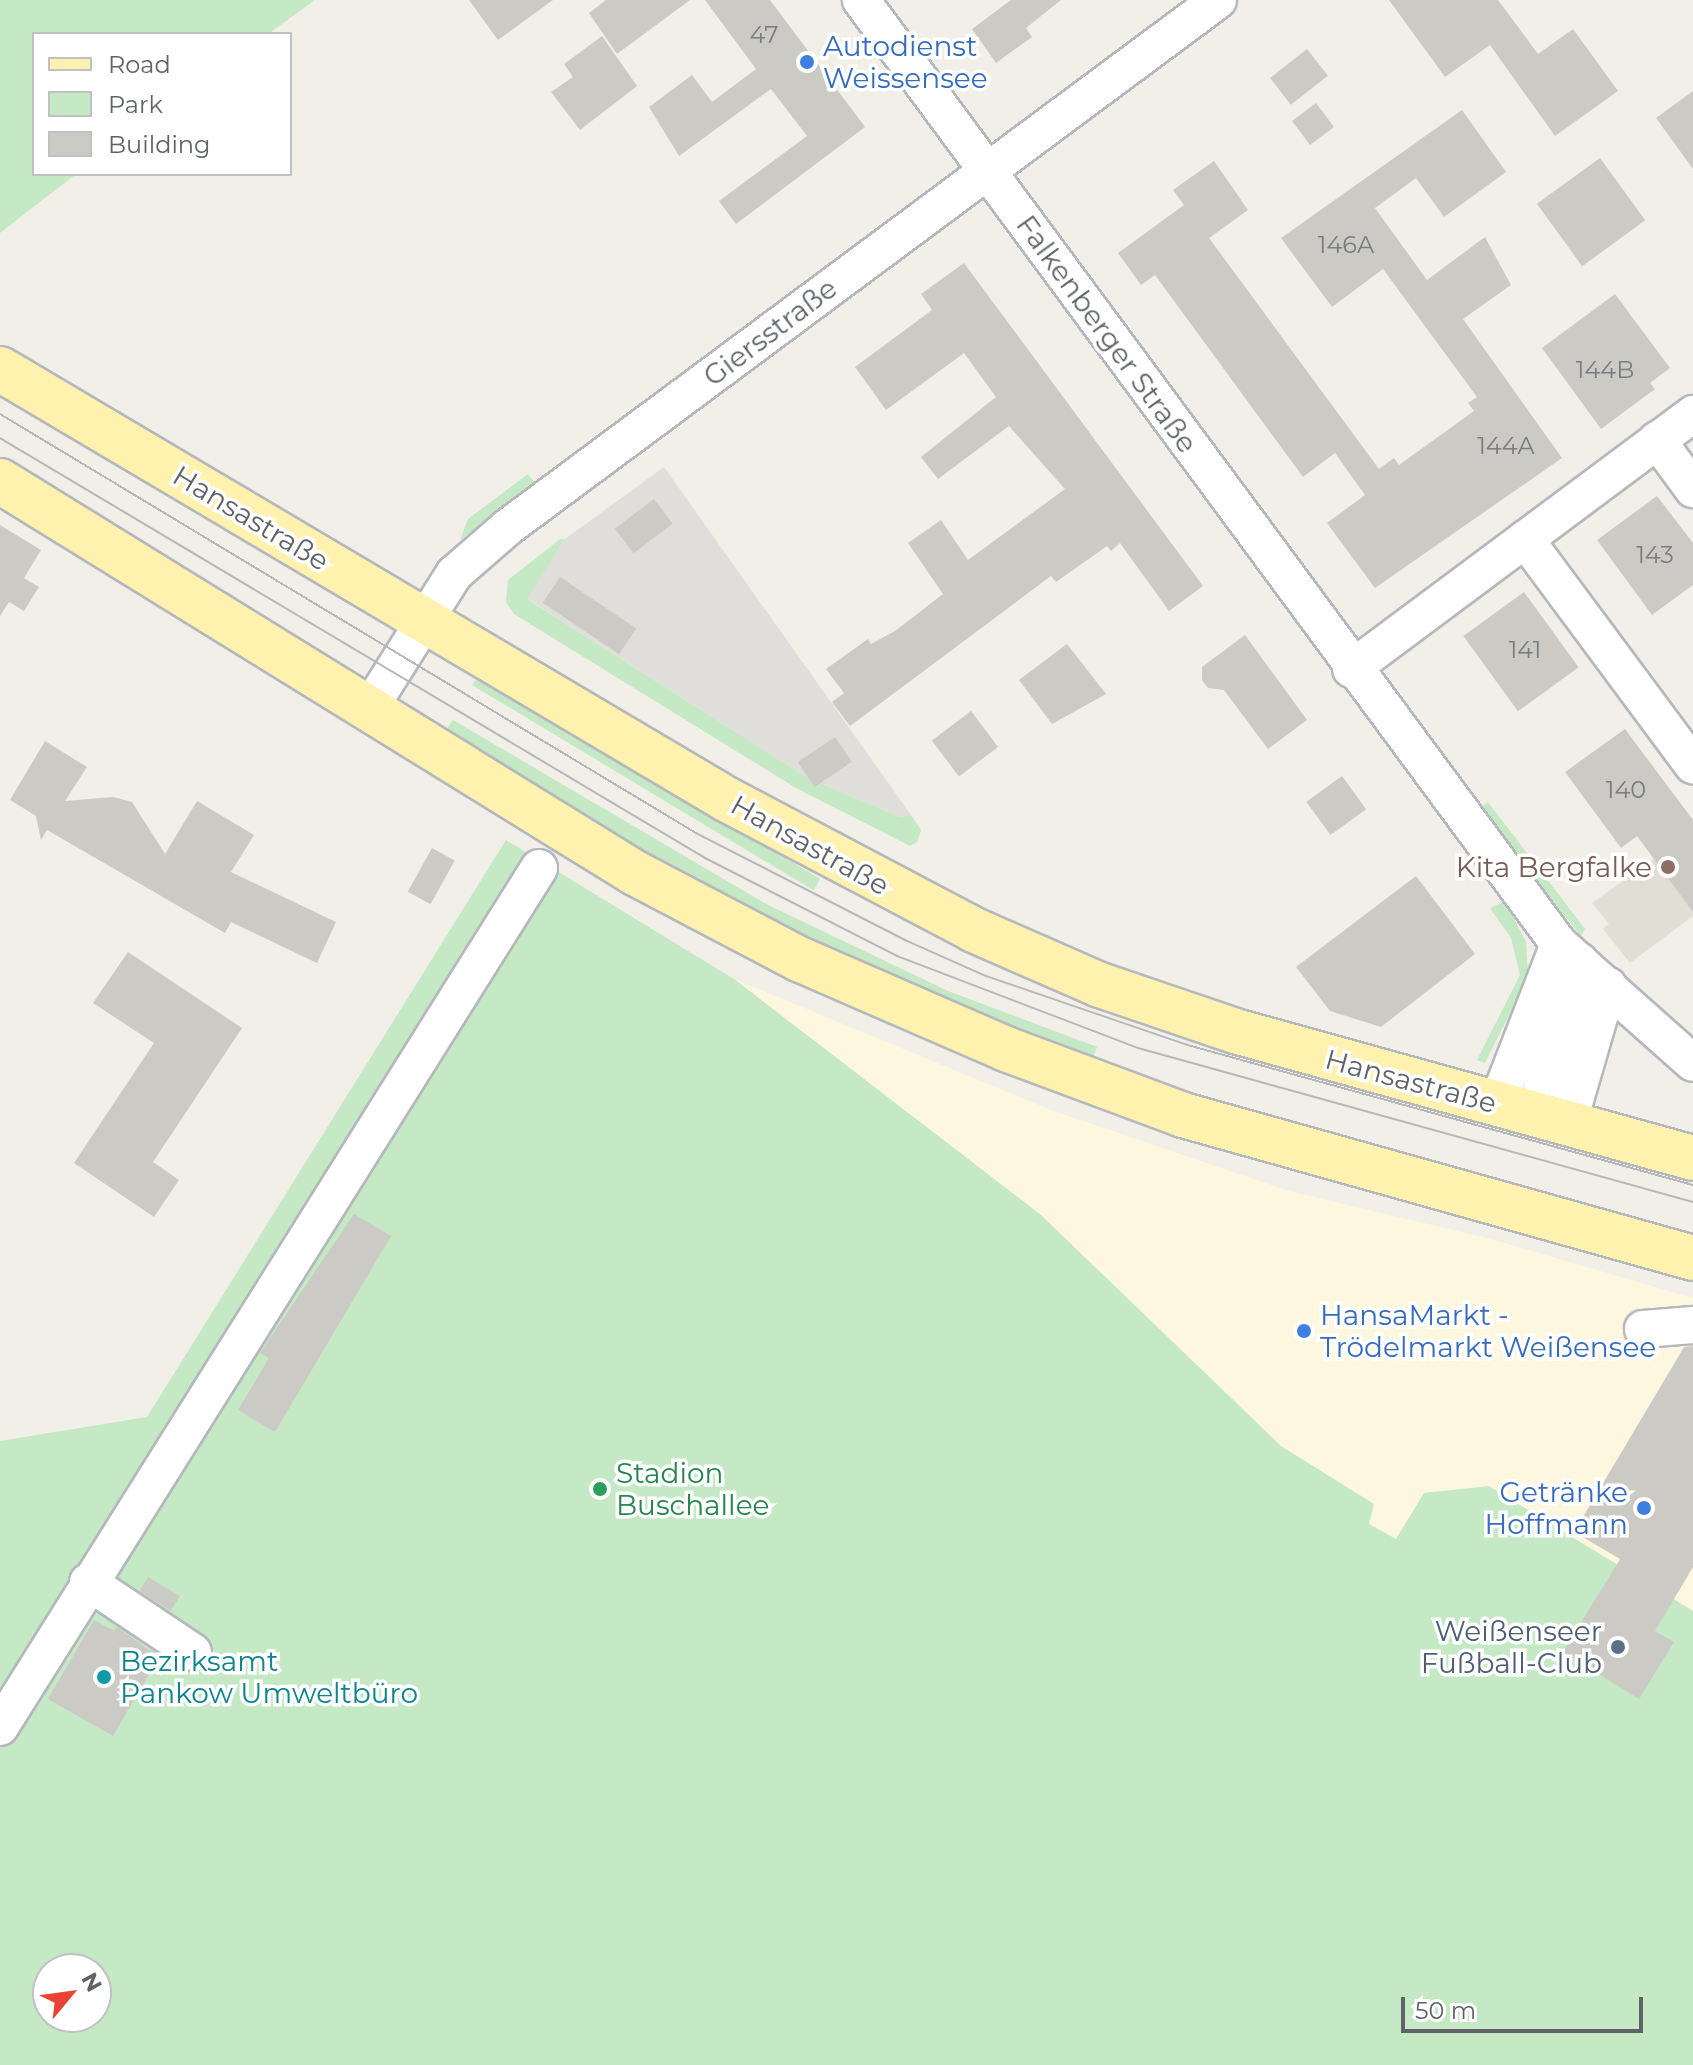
<!DOCTYPE html>
<meta charset="utf-8">
<style>
body{margin:0}
#map{position:relative;width:1693px;height:2065px;overflow:hidden;background:#f1efe8;font-family:Montserrat,sans-serif}
div>[style]{position:absolute}
.commercial>*{inset:0;background:#fef7e0}
.industrial>*{inset:0;background:#e0deda}
.education>*{inset:0;background:#e1ded6}
.green>*{inset:0;background:#c5e8c5;transform-origin:0 0}
.building>*{inset:0;background:#cccac5;transform-origin:0 0}
.roads{filter:drop-shadow(2px 0 #b5b8bc) drop-shadow(-2px 0 #b5b8bc) drop-shadow(0 2px #b5b8bc) drop-shadow(0 -2px #b5b8bc)}
.minor>*{height:36px;margin:-18px;padding:0 18px;transform-origin:18px;border-radius:18px;background:#fff}
.major>*{height:44px;margin:-22px;padding:0 22px;transform-origin:22px;border-radius:22px;background:#fff2af}
.tram>*{height:2px;margin:-1px;padding:0 1px;transform-origin:1px;border-radius:1px;background:#b6b7b8}
.dots>*{width:22px;height:22px;translate:-50% -50%;box-sizing:border-box;border:4px solid #fff;border-radius:50%}
span{translate:-50% -50%;white-space:nowrap;text-align:center;line-height:1.15;-webkit-text-stroke:7px #fff;paint-order:stroke}
.number-label{font-size:24px;color:#7a7d7f}
.number-label span{-webkit-text-stroke-width:0}
.shop-label{font-size:28px;color:#366cbe}
.left{translate:0 -50%;text-align:left}
.right{translate:-100% -50%;text-align:right}
.street-label{font-size:28px;color:#5f6368}
.education-label{font-size:28px;color:#785e54}
.leisure-label{font-size:28px;color:#27864d}
.service-label{font-size:28px;color:#4e5e75}
.culture-label{font-size:28px;color:#0d838f}
.legend{position:absolute;left:32px;top:32px;width:260px;height:144px;box-sizing:border-box;background:#fff;border:2px solid #bfc1c3;margin:0;padding:10px 14px;list-style:none;font-size:24px;color:#5f6368}
.legend li{display:flex;align-items:center;gap:16px;height:40px}
.legend b{width:40px;border:2px solid #bfc1c3}
.north{position:absolute;left:32px;top:1953px;width:80px;height:80px;box-sizing:border-box;background:#fff;border:2px solid #bfc1c3;border-radius:50%;rotate:61deg;font-size:22px;font-weight:700;line-height:32px;text-align:center;color:#5f6368}
.north::after{content:'';display:block;margin:auto;width:28px;height:36px;background:#ea4335;clip-path:polygon(50% 0,100% 100%,50% 72%,0 100%)}
.scale{position:absolute;left:1401px;top:1997px;width:242px;height:36px;box-sizing:border-box;border:4px solid #5f6368;border-top:0;padding-left:10px;font-size:24px;line-height:28px;white-space:nowrap;color:#5f6368;-webkit-text-stroke:6px #fff;paint-order:stroke}
</style>
<div id="map">
<div class="commercial">
<div style="clip-path:polygon(734px 979px,1051px 1110px,1289px 1191px,1487px 1238px,1693px 1298px,1693px 1611px,1489px 1486px,1396px 1539px,1338px 1507px,1041px 1215px)"></div>
</div>
<div class="industrial">
<div style="clip-path:polygon(664px 467px,911px 815px,900px 817px,808px 778px,526px 598px,565px 539px)"></div>
</div>
<div class="education">
<div style="clip-path:polygon(1693px 831px,1693px 916px,1630px 963px,1603px 929px,1609px 924px,1592px 903px)"></div>
</div>
<div class="green">
<div style="clip-path:polygon(0 0,315px 0,268px 34px,34px 34px,34px 174px,76px 174px,0 233px)"></div>
<div style="clip-path:polygon(528px 474px,535px 483px,460px 540px,468px 519px)"></div>
<div style="clip-path:polygon(560px 539px,565px 539px,527px 599px,808px 778px,900px 817px,911px 815px,921px 830px,917px 842px,910px 846px,796px 788px,514px 614px,506px 602px,508px 580px)"></div>
<div style="left:479px;top:674px;width:398px;height:13px;rotate:31deg"></div>
<div style="clip-path:polygon(453px 720px,768px 905px,948px 991px,1097px 1047px,1091px 1063px,829px 952px,666px 866px,444px 733px)"></div>
<div style="clip-path:polygon(1488px 802px,1585px 929px,1581px 936px,1479px 808px)"></div>
<div style="clip-path:polygon(evenodd,506px 840px,734px 979px,1041px 1215px,1281px 1446px,1374px 1504px,1369px 1524px,1396px 1539px,1424px 1493px,1489px 1486px,1693px 1611px,1693px 2065px,0 2065px,0 1441px,147px 1417px,506px 840px,48px 1969px,96px 1969px,96px 2017px,48px 2017px,48px 1969px)"></div>
<div style="clip-path:polygon(1505px 901px,1526px 942px,1528px 977px,1485px 1063px,1477px 1060px,1520px 975px,1511px 938px,1490px 908px)"></div>
</div>
<div class="building">
<div style="clip-path:polygon(469px 0,553px 0,498px 40px)"></div>
<div style="clip-path:polygon(606px 0,690px 0,617px 54px,589px 13px)"></div>
<div style="clip-path:polygon(705px 0,770px 0,865px 127px,736px 224px,719px 201px,807px 136px,771px 89px,679px 156px,649px 107px,692px 75px,712px 102px,756px 69px)"></div>
<div style="clip-path:polygon(1011px 0,1061px 0,1026px 28px,1032px 37px,996px 63px,972px 29px)"></div>
<div style="clip-path:polygon(1389px 0,1498px 0,1538px 54px,1573px 29px,1618px 91px,1555px 136px,1490px 45px,1445px 77px)"></div>
<div style="clip-path:polygon(602px 36px,637px 86px,580px 130px,551px 92px,573px 77px,564px 64px)"></div>
<div style="left:1307px;top:49px;width:34px;height:47px;rotate:52deg"></div>
<div style="clip-path:polygon(1693px 91px,1693px 169px,1656px 118px)"></div>
<div style="left:1316px;top:103px;width:30px;height:30px;rotate:53deg"></div>
<div style="clip-path:polygon(1462px 110px,1506px 172px,1444px 217px,1416px 178px,1375px 208px,1427px 280px,1485px 237px,1511px 285px,1463px 319px,1562px 458px,1375px 588px,1327px 523px,1365px 495px,1335px 453px,1303px 477px,1155px 275px,1141px 285px,1118px 253px,1184px 205px,1173px 190px,1214px 161px,1248px 210px,1209px 238px,1379px 469px,1394px 458px,1399px 465px,1474px 411px,1468px 403px,1477px 397px,1383px 269px,1332px 307px,1281px 238px)"></div>
<div style="left:1600px;top:158px;width:77px;height:78px;rotate:54deg"></div>
<div style="clip-path:polygon(964px 263px,1203px 586px,1169px 611px,1120px 543px,1111px 551px,1107px 546px,1056px 582px,1051px 576px,850px 726px,832px 702px,844px 693px,826px 669px,868px 639px,871px 644px,895px 631px,943px 594px,908px 543px,941px 520px,968px 560px,1065px 489px,1009px 426px,938px 479px,921px 457px,996px 397px,964px 353px,886px 410px,855px 367px,932px 310px,921px 294px)"></div>
<div style="clip-path:polygon(1615px 294px,1670px 368px,1650px 383px,1655px 389px,1601px 429px,1542px 348px)"></div>
<div style="clip-path:polygon(1657px 496px,1693px 543px,1693px 585px,1652px 615px,1597px 540px)"></div>
<div style="left:654px;top:499px;width:31px;height:49px;rotate:53deg"></div>
<div style="clip-path:polygon(0 525px,41px 550px,24px 578px,39px 587px,24px 611px,9px 602px,0 616px)"></div>
<div style="left:560px;top:577px;width:92px;height:31px;rotate:34deg"></div>
<div style="left:1524px;top:592px;width:93px;height:75px;rotate:54deg"></div>
<div style="clip-path:polygon(1245px 635px,1307px 720px,1268px 749px,1224px 690px,1208px 688px,1202px 680px,1202px 667px)"></div>
<div style="clip-path:polygon(1067px 644px,1106px 694px,1052px 724px,1019px 680px)"></div>
<div style="left:971px;top:711px;width:45px;height:49px;rotate:53deg"></div>
<div style="clip-path:polygon(1625px 729px,1693px 820px,1693px 912px,1637px 836px,1621px 848px,1565px 772px)"></div>
<div style="left:835px;top:737px;width:30px;height:45px;rotate:56deg"></div>
<div style="clip-path:polygon(45px 741px,87px 767px,65px 801px,113px 797px,132px 802px,165px 854px,197px 801px,254px 835px,231px 872px,336px 922px,317px 963px,231px 922px,225px 933px,47px 830px,41px 840px,36px 816px,10px 800px)"></div>
<div style="left:1342px;top:776px;width:41px;height:44px;rotate:54deg"></div>
<div style="left:432px;top:848px;width:26px;height:50px;rotate:29deg"></div>
<div style="clip-path:polygon(1416px 876px,1475px 954px,1381px 1027px,1330px 1011px,1296px 967px)"></div>
<div style="clip-path:polygon(128px 952px,242px 1028px,153px 1162px,179px 1180px,154px 1217px,74px 1163px,154px 1043px,93px 1003px)"></div>
<div style="clip-path:polygon(354px 1214px,391px 1236px,275px 1432px,238px 1410px,269px 1358px,260px 1353px)"></div>
<div style="clip-path:polygon(1693px 1346px,1693px 1567px,1655px 1631px,1674px 1642px,1639px 1699px,1563px 1652px,1620px 1559px,1574px 1532px,1684px 1347px)"></div>
<div style="left:148px;top:1577px;width:37px;height:17px;rotate:31deg"></div>
<div style="clip-path:polygon(94px 1620px,114px 1631px,117px 1627px,159px 1657px,113px 1736px,48px 1699px)"></div>
</div>
<div class="roads">
<div class="minor">
<div style="left:861px;top:0;width:1174px;rotate:53.52deg"></div>
<div style="left:1559px;top:944px;width:179px;rotate:41.6deg"></div>
<div style="left:1657px;top:440px;width:61px;rotate:53.7deg"></div>
<div style="left:1525px;top:539px;width:282px;rotate:53.4deg"></div>
<div style="left:1351px;top:669px;width:427px;rotate:-36.7deg"></div>
<div style="left:369px;top:709px;width:160px;rotate:-57.8deg"></div>
<div style="left:454px;top:574px;width:72px;rotate:-41deg"></div>
<div style="left:508px;top:527px;width:884px;rotate:-36.58deg"></div>
<div style="left:1497px;top:1104px;width:172px;rotate:-68.8deg"></div>
<div style="left:1534px;top:1114px;width:159px;rotate:-73.2deg"></div>
<div style="left:1568px;top:1124px;width:144px;rotate:-73.8deg"></div>
<div style="left:1643px;top:1329px;width:50px;rotate:-4.6deg"></div>
<div style="left:88px;top:1582px;width:126px;rotate:33.7deg"></div>
<div style="left:0;top:1727px;width:1014px;rotate:-57.89deg"></div>
</div>
<div class="major">
<div style="left:0;top:369px;width:844px;rotate:30.64deg"></div>
<div style="left:726px;top:799px;width:280px;rotate:27.8deg"></div>
<div style="left:974px;top:930px;width:137px;rotate:23.6deg"></div>
<div style="left:1100px;top:985px;width:143px;rotate:18.8deg"></div>
<div style="left:1235px;top:1031px;width:475px;rotate:15.5deg"></div>
<div style="left:0;top:481px;width:746px;rotate:31.69deg"></div>
<div style="left:635px;top:873px;width:185px;rotate:27.7deg"></div>
<div style="left:799px;top:959px;width:226px;rotate:23.5deg"></div>
<div style="left:1006px;top:1049px;width:189px;rotate:20.4deg"></div>
<div style="left:1183px;top:1115px;width:530px;rotate:15.66deg"></div>
</div>
</div>
<div class="tram">
<div style="left:0;top:414px;width:812px;rotate:31.05deg"></div>
<div style="left:696px;top:833px;width:235px;rotate:27.1deg"></div>
<div style="left:905px;top:940px;width:89px;rotate:24deg"></div>
<div style="left:986px;top:976px;width:217px;rotate:18.9deg"></div>
<div style="left:1191px;top:1046px;width:521px;rotate:15.48deg"></div>
<div style="left:0;top:438px;width:821px;rotate:30.78deg"></div>
<div style="left:705px;top:858px;width:216px;rotate:27deg"></div>
<div style="left:897px;top:956px;width:258px;rotate:20.9deg"></div>
<div style="left:1138px;top:1048px;width:576px;rotate:15.51deg"></div>
</div>
<div class="dots">
<div style="left:807px;top:62px;background:#3f7fe0"></div>
<div style="left:1668px;top:867px;background:#8d6e63"></div>
<div style="left:1304px;top:1331px;background:#3f7fe0"></div>
<div style="left:600px;top:1489px;background:#2e9e5b"></div>
<div style="left:1644px;top:1508px;background:#3f7fe0"></div>
<div style="left:1618px;top:1647px;background:#5c6f8a"></div>
<div style="left:104px;top:1677px;background:#0f9aa8"></div>
</div>
<div class="number-label">
<span style="left:764px;top:35px">47</span>
<span style="left:1346px;top:245px">146A</span>
<span style="left:1605px;top:370px">144B</span>
<span style="left:1506px;top:446px">144A</span>
<span style="left:1655px;top:555px">143</span>
<span style="left:1525px;top:650px">141</span>
<span style="left:1626px;top:790px">140</span>
</div>
<div class="shop-label">
<span class="left" style="left:823px;top:62px">Autodienst<br>Weissensee</span>
<span class="left" style="left:1320px;top:1331px">HansaMarkt -<br>Trödelmarkt Weißensee</span>
<span class="right" style="left:1628px;top:1508px">Getränke<br>Hoffmann</span>
</div>
<div class="street-label">
<span style="left:770px;top:332px;rotate:-37deg">Giersstraße</span>
<span style="left:1107px;top:334px;rotate:54deg">Falkenberger Straße</span>
<span style="left:251px;top:518px;rotate:31deg">Hansastraße</span>
<span style="left:810px;top:845px;rotate:29deg">Hansastraße</span>
<span style="left:1411px;top:1081px;rotate:15deg">Hansastraße</span>
</div>
<div class="education-label">
<span class="right" style="left:1652px;top:867px">Kita Bergfalke</span>
</div>
<div class="leisure-label">
<span class="left" style="left:616px;top:1489px">Stadion<br>Buschallee</span>
</div>
<div class="service-label">
<span class="right" style="left:1602px;top:1647px">Weißenseer<br>Fußball-Club</span>
</div>
<div class="culture-label">
<span class="left" style="left:120px;top:1677px">Bezirksamt<br>Pankow Umweltbüro</span>
</div>
<ul class="legend">
<li><b style="height:10px;background:#fff2af"></b>Road</li>
<li><b style="height:22px;background:#c5e8c5"></b>Park</li>
<li><b style="height:22px;background:#cccac5"></b>Building</li>
</ul>
<div class="north">N</div>
<div class="scale">50 m</div>
</div>
